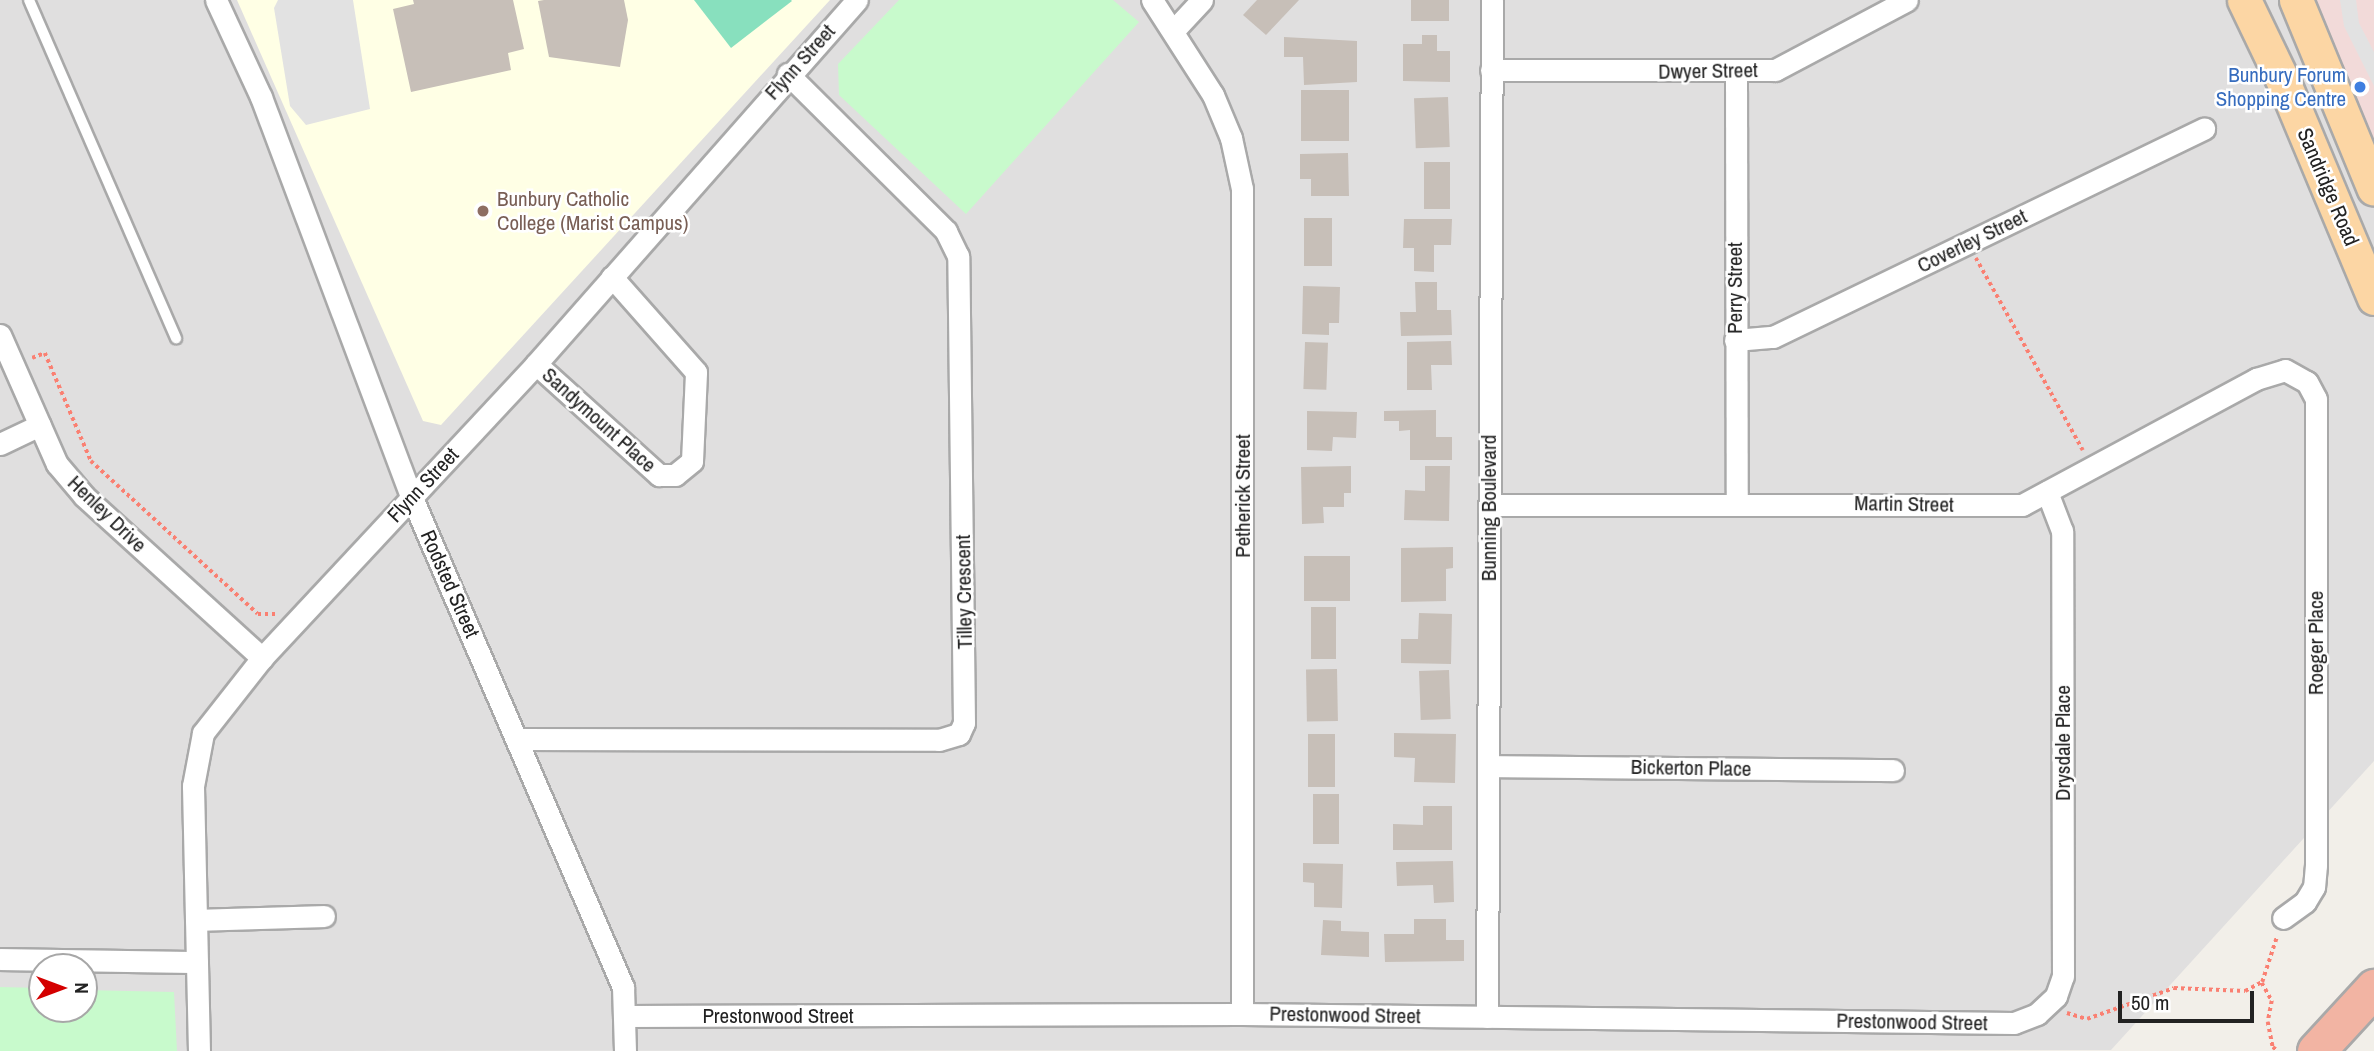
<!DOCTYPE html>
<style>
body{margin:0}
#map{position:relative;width:2374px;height:1051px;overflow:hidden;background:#f2efe9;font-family:"Archivo Narrow",sans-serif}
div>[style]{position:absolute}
.residential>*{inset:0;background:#e0dfdf}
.commercial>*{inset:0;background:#f2dad9}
.education>*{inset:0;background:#ffffe5}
.park>*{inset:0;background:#c8facc}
.pitch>*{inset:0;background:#88e0be}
.parking>*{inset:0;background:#e2e2e2}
.building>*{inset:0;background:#c7bfb8;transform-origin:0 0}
.path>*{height:3.5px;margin-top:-1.75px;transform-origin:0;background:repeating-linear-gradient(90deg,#fa8072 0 3.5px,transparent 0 7px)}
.roads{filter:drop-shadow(2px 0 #a9a9a9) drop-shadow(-2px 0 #a9a9a9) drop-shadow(0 2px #a9a9a9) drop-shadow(0 -2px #a9a9a9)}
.service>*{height:10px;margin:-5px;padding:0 5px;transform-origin:5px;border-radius:5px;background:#fff}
.minor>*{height:21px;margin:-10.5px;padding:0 10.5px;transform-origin:10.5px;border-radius:10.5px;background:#fff}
.primary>*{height:33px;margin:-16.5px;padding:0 16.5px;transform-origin:16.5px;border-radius:16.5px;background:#fcd6a4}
.trunk>*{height:37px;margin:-18.5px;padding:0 18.5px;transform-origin:18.5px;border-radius:18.5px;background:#f2b4a3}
.dots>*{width:19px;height:19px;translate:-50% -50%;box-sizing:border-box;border:4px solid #fff;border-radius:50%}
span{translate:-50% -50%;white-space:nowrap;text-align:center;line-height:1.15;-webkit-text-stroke:5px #fff;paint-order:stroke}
.street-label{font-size:21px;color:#222}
.shop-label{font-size:21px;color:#366cbe}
.right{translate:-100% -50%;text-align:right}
.education-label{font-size:21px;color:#785e54}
.left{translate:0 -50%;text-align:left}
.north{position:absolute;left:28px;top:953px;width:70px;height:70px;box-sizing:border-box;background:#fff;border:2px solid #a7a7a7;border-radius:50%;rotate:90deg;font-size:19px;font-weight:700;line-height:28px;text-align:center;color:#222}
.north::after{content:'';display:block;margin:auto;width:24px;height:32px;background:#d40000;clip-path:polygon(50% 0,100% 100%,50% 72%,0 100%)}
.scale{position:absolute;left:2118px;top:991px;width:136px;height:32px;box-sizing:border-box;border:4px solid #222;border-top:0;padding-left:9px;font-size:21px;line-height:24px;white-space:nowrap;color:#222;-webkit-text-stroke:5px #fff;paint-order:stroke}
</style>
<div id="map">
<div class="residential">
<div style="clip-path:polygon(evenodd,0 0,2374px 0,2374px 761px,2111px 1050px,0 1051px,0 0,42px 967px,84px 967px,84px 1009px,42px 1009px,42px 967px)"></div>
</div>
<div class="commercial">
<div style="clip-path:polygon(2315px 0,2374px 0,2374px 142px,2320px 32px,2322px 13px)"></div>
</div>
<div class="education">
<div style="clip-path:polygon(237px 0,830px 0,441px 425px,423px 421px)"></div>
</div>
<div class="park">
<div style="clip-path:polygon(899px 0,1113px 0,1139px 22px,966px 214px,839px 95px,838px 64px)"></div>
<div style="clip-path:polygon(0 987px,42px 988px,42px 1009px,84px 1009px,84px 990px,174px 992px,177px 1051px,0 1051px)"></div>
</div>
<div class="pitch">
<div style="clip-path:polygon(694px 0,791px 0,792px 1px,731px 48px)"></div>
</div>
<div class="parking">
<div style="clip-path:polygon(278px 0,353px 0,370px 109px,306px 125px,290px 106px,274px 8px)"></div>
<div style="clip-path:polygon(2340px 0,2356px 0,2359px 23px,2374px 52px,2374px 86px,2344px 26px)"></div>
</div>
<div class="building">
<div style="clip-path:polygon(413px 0,513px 0,524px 49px,508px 53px,511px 70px,411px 92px,393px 9px,414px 4px)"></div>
<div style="clip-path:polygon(544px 0,624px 0,628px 20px,620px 67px,549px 57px,538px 1px)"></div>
<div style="clip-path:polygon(1257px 0,1299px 0,1266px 35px,1243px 15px)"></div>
<div style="left:1411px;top:0;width:38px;height:21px"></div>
<div style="clip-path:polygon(1422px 35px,1437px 35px,1437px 51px,1450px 51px,1450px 82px,1403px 81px,1403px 44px,1422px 44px)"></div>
<div style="clip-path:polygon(1284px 37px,1357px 41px,1357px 82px,1304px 85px,1303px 57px,1284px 57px)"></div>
<div style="left:1301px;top:90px;width:48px;height:51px"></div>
<div style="left:1448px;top:97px;width:50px;height:34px;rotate:88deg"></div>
<div style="clip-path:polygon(1348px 153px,1349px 196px,1311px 196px,1311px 179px,1300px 179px,1300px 154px)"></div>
<div style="left:1424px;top:162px;width:26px;height:47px"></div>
<div style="left:1304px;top:218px;width:28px;height:48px"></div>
<div style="clip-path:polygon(1404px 219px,1452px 219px,1451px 245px,1434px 245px,1434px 272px,1414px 271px,1414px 248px,1403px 248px)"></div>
<div style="clip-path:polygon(1415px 282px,1437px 282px,1437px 310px,1451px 310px,1452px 335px,1401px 336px,1400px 312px,1416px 312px)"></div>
<div style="clip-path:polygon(1303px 286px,1340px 287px,1339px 323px,1329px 323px,1329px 335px,1302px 334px)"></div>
<div style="clip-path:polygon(1451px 341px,1452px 365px,1431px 365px,1432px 390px,1407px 390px,1407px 342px)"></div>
<div style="left:1305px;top:342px;width:23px;height:47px;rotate:2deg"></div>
<div style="clip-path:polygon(1436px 410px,1436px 437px,1452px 437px,1452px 460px,1410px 460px,1410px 430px,1399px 431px,1399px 421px,1384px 421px,1384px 411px)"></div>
<div style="clip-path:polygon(1307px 411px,1357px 412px,1356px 438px,1333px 437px,1332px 451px,1307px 450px)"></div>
<div style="clip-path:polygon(1351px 466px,1351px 493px,1344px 493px,1344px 507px,1323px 507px,1324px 523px,1302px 524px,1301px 467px)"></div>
<div style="clip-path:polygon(1425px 466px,1450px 466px,1449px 521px,1404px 520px,1405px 490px,1425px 491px)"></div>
<div style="clip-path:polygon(1453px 547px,1453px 568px,1446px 569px,1446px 601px,1401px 602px,1401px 548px)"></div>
<div style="left:1304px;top:556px;width:46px;height:45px"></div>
<div style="left:1311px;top:607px;width:25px;height:52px"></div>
<div style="clip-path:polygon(1419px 613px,1452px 614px,1451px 664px,1401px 663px,1401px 639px,1418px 639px)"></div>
<div style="left:1337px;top:669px;width:52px;height:31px;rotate:89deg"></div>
<div style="left:1449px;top:670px;width:49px;height:30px;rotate:88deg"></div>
<div style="clip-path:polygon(1394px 733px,1456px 734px,1455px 783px,1414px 782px,1415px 758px,1394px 757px)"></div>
<div style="left:1308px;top:734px;width:27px;height:53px"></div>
<div style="left:1313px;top:794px;width:26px;height:50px"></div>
<div style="clip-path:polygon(1423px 806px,1452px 806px,1452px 850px,1393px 850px,1393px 824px,1423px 825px)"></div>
<div style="clip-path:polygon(1453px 861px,1454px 902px,1434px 903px,1433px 885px,1397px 886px,1396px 862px)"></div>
<div style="clip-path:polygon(1303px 863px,1343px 864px,1342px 908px,1314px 907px,1314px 883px,1303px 882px)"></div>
<div style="clip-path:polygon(1414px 919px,1446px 919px,1446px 940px,1464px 940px,1464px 961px,1385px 962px,1384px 934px,1414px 934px)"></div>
<div style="clip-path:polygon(1323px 920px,1341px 921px,1341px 931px,1369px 932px,1369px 957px,1321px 955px)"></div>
</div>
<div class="path">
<div style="left:1976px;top:258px;width:220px;rotate:60.9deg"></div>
<div style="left:32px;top:358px;width:14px;rotate:-21deg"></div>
<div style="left:45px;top:353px;width:117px;rotate:66.9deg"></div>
<div style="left:91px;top:461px;width:226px;rotate:42.5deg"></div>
<div style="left:258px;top:614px;width:18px"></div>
<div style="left:2262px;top:983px;width:21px;rotate:61deg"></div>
<div style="left:2272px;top:1001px;width:21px;rotate:101deg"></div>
<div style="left:2268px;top:1022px;width:25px;rotate:79deg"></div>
<div style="left:2273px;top:1047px;width:6px;rotate:39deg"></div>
<div style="left:2067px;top:1013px;width:21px;rotate:17deg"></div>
<div style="left:2087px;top:1019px;width:92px;rotate:-19.6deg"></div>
<div style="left:2174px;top:988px;width:71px;rotate:2.4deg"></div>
<div style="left:2245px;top:991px;width:19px;rotate:-28deg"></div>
<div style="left:2262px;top:982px;width:48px;rotate:-71.9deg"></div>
</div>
<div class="roads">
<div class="service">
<div style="left:29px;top:0;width:369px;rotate:66.5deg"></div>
</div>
<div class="minor">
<div style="left:216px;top:0;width:107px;rotate:65.1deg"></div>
<div style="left:261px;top:97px;width:428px;rotate:69.4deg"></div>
<div style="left:412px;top:498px;width:533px;rotate:66.66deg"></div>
<div style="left:623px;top:987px;width:64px;rotate:88.2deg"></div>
<div style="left:1152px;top:0;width:113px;rotate:57.3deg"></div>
<div style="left:1213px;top:95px;width:47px;rotate:67.3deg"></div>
<div style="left:1231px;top:138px;width:52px;rotate:77.8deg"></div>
<div style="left:1242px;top:189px;width:825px;rotate:90deg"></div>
<div style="left:1174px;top:30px;width:41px;rotate:-47deg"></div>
<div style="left:1491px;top:70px;width:284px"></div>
<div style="left:1775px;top:70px;width:149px;rotate:-27.9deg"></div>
<div style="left:1736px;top:72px;width:431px;rotate:89.9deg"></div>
<div style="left:0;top:335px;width:141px;rotate:66.2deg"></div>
<div style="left:57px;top:464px;width:42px;rotate:49.8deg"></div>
<div style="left:84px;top:496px;width:241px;rotate:42.3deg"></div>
<div style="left:1735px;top:340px;width:38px;rotate:-5deg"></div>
<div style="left:1773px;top:337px;width:479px;rotate:-25.8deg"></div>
<div style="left:536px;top:364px;width:166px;rotate:42.1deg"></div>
<div style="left:659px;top:475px;width:16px"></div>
<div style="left:675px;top:475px;width:22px;rotate:-39deg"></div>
<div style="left:692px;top:461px;width:89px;rotate:-87.4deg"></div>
<div style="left:696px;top:372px;width:127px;rotate:-131.5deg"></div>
<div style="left:0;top:444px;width:44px;rotate:-25.4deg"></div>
<div style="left:1489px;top:505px;width:533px"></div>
<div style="left:2022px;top:505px;width:266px;rotate:-28.3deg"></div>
<div style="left:2256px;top:379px;width:30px;rotate:-17deg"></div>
<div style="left:2285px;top:370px;width:25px;rotate:29deg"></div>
<div style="left:2307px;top:382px;width:19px;rotate:62deg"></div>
<div style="left:2316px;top:399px;width:466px;rotate:90deg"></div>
<div style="left:2316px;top:865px;width:22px;rotate:95deg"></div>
<div style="left:2314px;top:887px;width:17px;rotate:121deg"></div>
<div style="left:2305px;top:902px;width:27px;rotate:144deg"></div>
<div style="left:517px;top:739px;width:422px;rotate:0.1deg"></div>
<div style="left:939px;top:740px;width:21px;rotate:-17deg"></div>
<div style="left:959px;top:734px;width:12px;rotate:-66deg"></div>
<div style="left:964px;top:723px;width:467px;rotate:-90.7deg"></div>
<div style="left:958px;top:256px;width:28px;rotate:-116deg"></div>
<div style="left:946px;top:231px;width:223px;rotate:-135.2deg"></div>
<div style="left:1489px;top:766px;width:404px;rotate:0.6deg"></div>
<div style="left:196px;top:920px;width:128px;rotate:-1.8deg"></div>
<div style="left:0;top:959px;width:197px;rotate:0.9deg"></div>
<div style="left:626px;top:1016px;width:616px;rotate:-0.19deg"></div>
<div style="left:1242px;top:1014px;width:772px;rotate:0.67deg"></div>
<div style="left:2014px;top:1023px;width:25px;rotate:-21deg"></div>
<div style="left:2037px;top:1014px;width:26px;rotate:-43deg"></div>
<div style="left:2056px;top:996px;width:21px;rotate:-71deg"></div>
<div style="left:2063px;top:976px;width:445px;rotate:-90.1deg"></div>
<div style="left:2062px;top:531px;width:42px;rotate:-111deg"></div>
<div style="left:1487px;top:1017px;width:1017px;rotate:-89.72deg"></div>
<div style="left:199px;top:1051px;width:265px;rotate:-91.3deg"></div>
<div style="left:193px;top:786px;width:54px;rotate:-79.3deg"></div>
<div style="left:203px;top:733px;width:95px;rotate:-51.8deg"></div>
<div style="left:262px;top:658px;width:402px;rotate:-47deg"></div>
<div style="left:536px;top:364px;width:485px;rotate:-48.6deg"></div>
</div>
<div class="primary">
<div style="left:2244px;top:0;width:92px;rotate:64.3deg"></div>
<div style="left:2284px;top:83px;width:233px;rotate:67.3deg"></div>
<div style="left:2296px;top:0;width:204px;rotate:67.6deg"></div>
</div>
<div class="trunk">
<div style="left:2316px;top:1051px;width:86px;rotate:-47.4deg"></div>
</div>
</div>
<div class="dots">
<div style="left:2360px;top:87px;background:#3f7fe0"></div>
<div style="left:483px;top:211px;background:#8d6e63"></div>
</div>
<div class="street-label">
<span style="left:800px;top:62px;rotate:-48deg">Flynn Street</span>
<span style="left:1708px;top:71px;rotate:-1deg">Dwyer Street</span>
<span style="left:2328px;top:187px;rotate:67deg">Sandridge Road</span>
<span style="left:1972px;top:241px;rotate:-26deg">Coverley Street</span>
<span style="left:1735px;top:288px;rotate:-90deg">Perry Street</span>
<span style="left:599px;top:420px;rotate:42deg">Sandymount Place</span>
<span style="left:423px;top:485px;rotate:-47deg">Flynn Street</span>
<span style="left:1243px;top:496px;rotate:-90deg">Petherick Street</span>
<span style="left:1904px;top:504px;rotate:1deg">Martin Street</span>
<span style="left:1489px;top:508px;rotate:-90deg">Bunning Boulevard</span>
<span style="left:107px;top:514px;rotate:44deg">Henley Drive</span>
<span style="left:450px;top:584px;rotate:66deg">Rodsted Street</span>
<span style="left:964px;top:592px;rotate:-91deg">Tilley Crescent</span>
<span style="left:2316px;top:643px;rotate:-90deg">Roeger Place</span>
<span style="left:2063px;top:743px;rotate:-90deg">Drysdale Place</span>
<span style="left:1691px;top:768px;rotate:1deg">Bickerton Place</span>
<span style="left:1345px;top:1015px;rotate:1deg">Prestonwood Street</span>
<span style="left:778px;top:1016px">Prestonwood Street</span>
<span style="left:1912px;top:1022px;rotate:1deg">Prestonwood Street</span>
</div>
<div class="shop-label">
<span class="right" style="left:2346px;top:87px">Bunbury Forum<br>Shopping Centre</span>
</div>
<div class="education-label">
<span class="left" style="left:497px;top:211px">Bunbury Catholic<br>College (Marist Campus)</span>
</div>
<div class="north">N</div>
<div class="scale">50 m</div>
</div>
